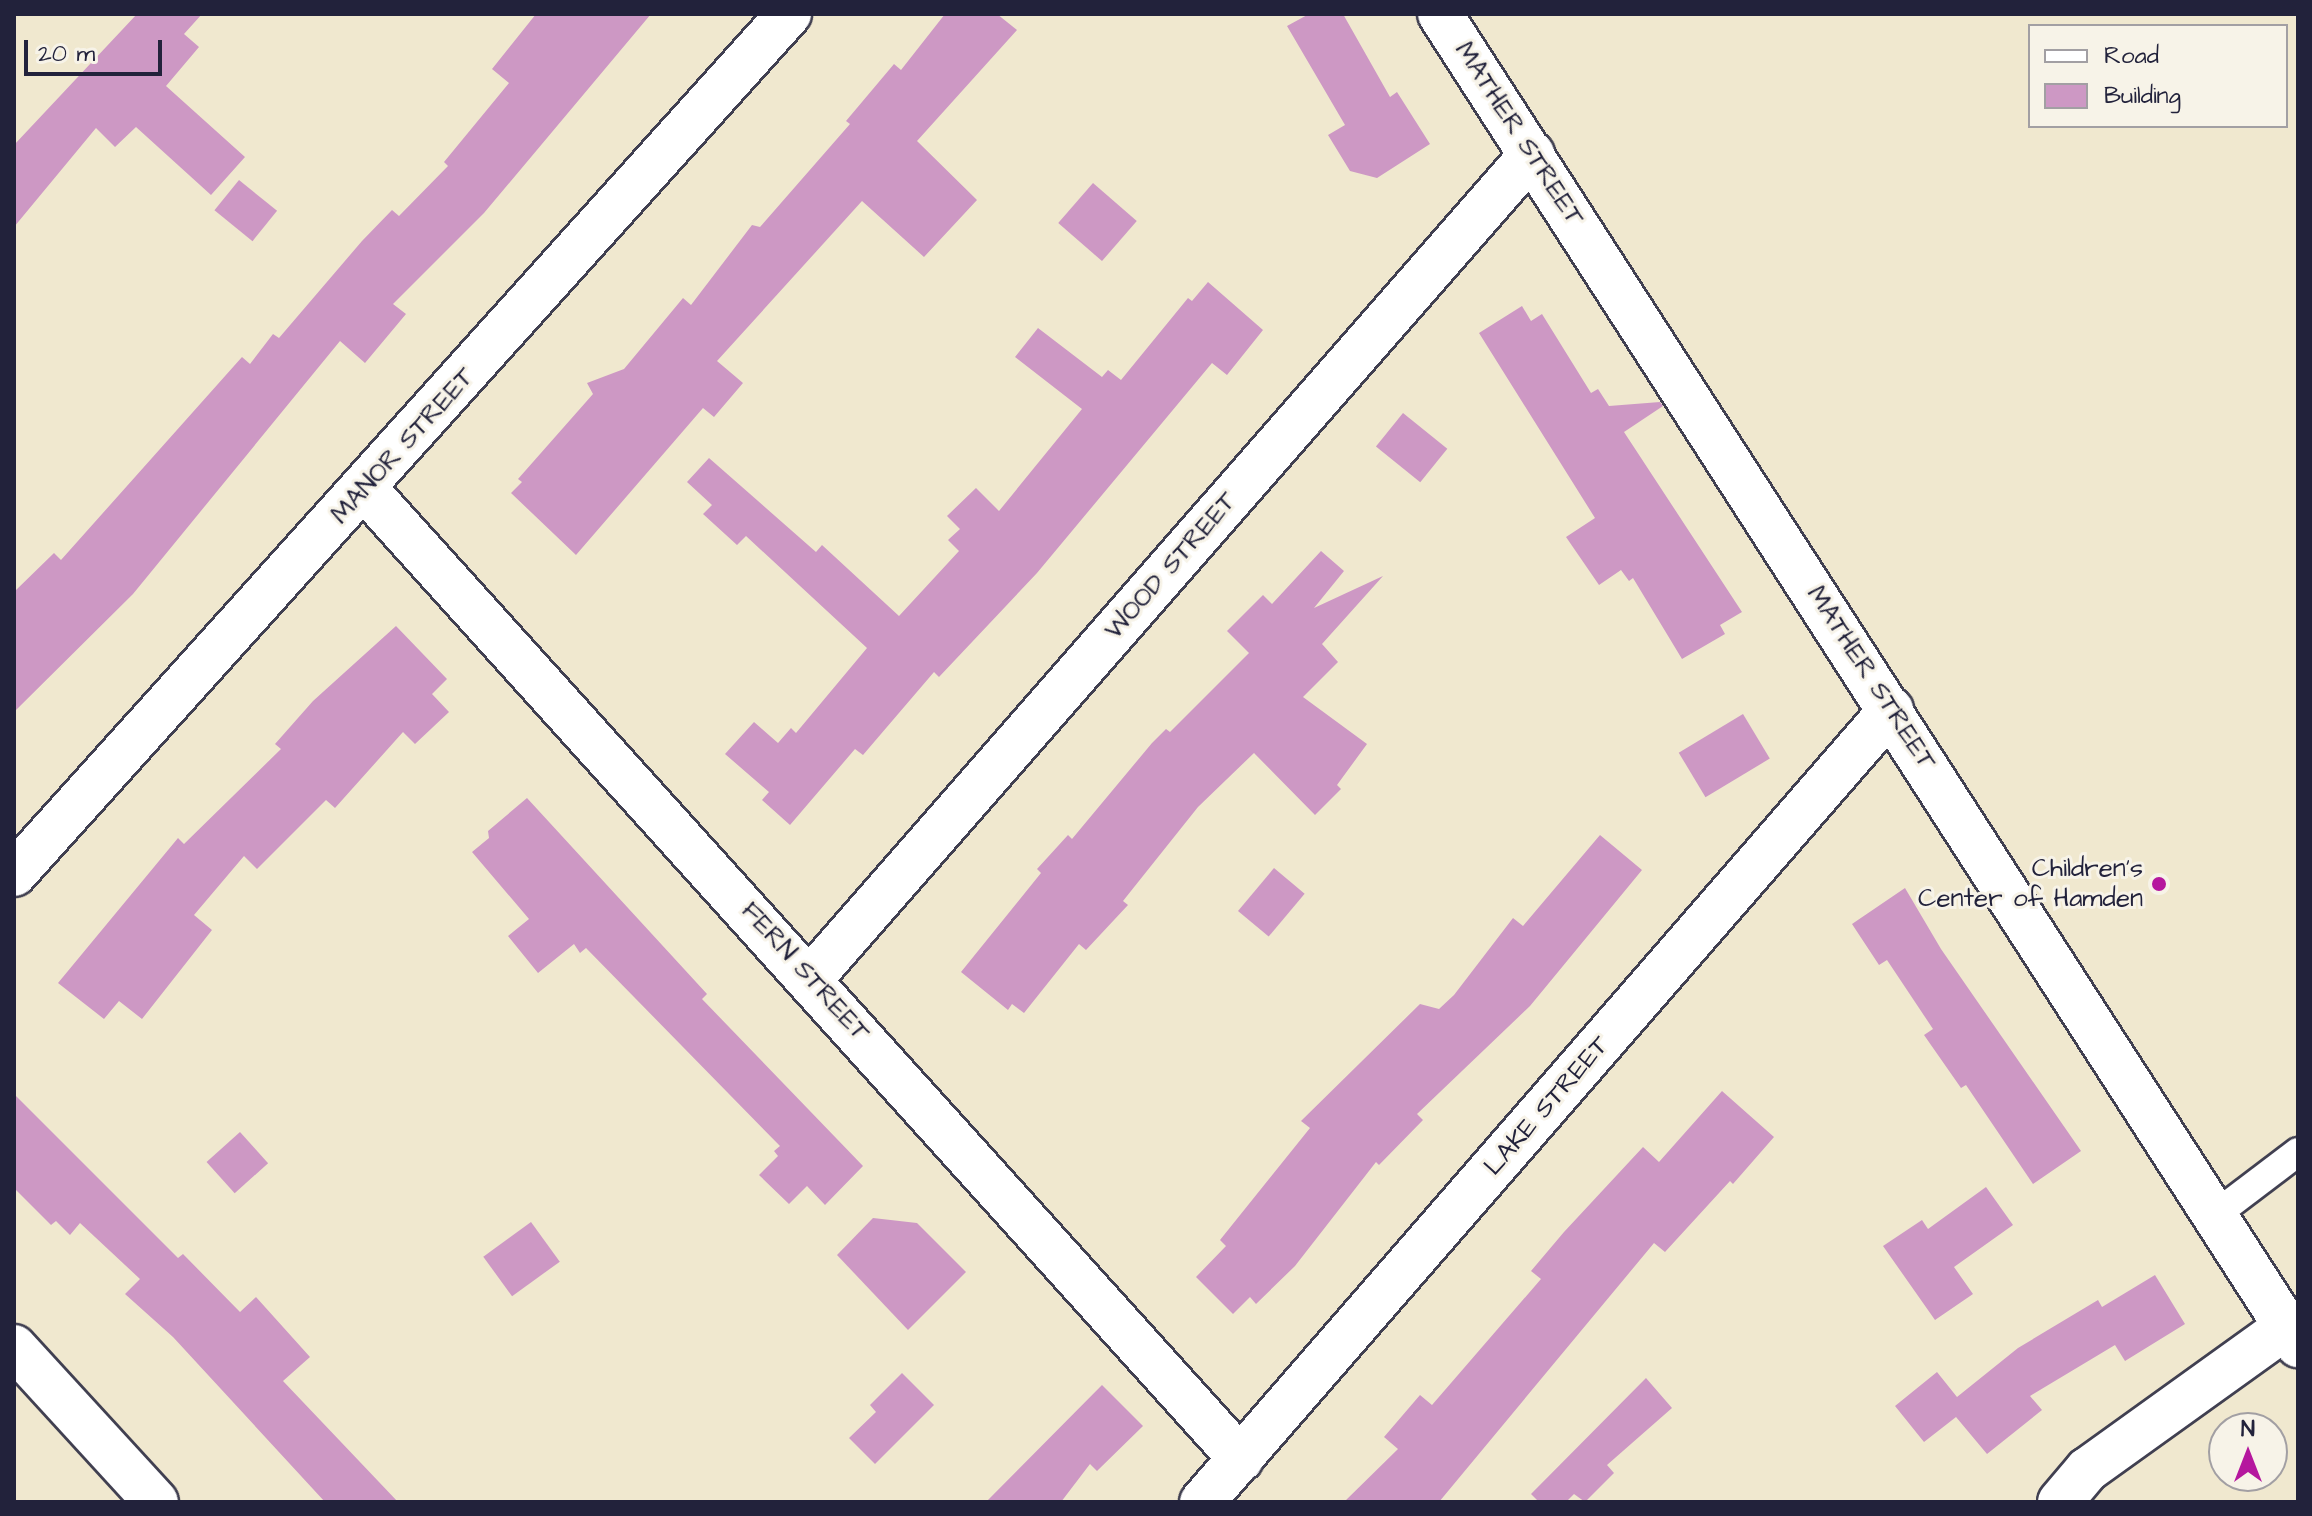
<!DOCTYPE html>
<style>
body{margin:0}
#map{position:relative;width:2312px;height:1516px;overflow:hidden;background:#f0e8cf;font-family:"Architects Daughter",sans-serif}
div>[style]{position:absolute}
.building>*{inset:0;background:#cd98c4;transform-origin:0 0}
.roads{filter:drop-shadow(2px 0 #414051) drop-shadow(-2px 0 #414051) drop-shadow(0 2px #414051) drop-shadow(0 -2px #414051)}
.service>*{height:28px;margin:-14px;padding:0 14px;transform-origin:14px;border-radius:14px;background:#fff}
.minor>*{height:44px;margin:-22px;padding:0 22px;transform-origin:22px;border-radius:22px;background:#fff}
.tertiary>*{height:44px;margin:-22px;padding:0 22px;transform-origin:22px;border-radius:22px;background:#fff}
.dots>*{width:22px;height:22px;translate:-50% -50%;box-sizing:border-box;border:4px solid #f7f3e8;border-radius:50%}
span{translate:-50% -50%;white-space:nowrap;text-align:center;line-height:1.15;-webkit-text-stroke:6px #f7f3e8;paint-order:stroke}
.street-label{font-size:26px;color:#22223b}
.poi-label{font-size:26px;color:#22223b}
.right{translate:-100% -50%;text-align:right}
.frame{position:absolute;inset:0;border:16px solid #22223b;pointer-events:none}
.legend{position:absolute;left:2028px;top:24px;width:260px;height:104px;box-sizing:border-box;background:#f7f3e8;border:2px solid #a29fa3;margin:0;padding:10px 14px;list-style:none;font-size:24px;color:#22223b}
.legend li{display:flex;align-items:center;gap:16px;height:40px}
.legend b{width:40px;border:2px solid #a29fa3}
.north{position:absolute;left:2208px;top:1412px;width:80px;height:80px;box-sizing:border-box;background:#f7f3e8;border:2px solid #a29fa3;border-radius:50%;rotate:0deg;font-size:22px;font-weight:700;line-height:32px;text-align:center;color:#22223b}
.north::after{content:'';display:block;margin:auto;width:28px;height:36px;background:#b5179e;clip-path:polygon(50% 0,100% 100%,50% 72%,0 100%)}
.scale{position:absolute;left:24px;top:40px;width:138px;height:36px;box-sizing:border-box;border:4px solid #22223b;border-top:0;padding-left:10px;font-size:24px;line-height:28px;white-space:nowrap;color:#22223b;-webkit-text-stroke:6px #f7f3e8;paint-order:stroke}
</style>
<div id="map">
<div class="building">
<div style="clip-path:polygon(137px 14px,202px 14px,184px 34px,199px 47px,166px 86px,245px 157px,211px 195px,136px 127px,115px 147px,96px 128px,14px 227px,14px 145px)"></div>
<div style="clip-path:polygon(536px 14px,651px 14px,484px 213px,393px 304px,406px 314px,365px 363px,340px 341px,133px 594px,14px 712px,14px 592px,54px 553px,61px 560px,242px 357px,250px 364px,273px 334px,279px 338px,362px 241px,392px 210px,399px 216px,448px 166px,444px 162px,509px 83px,492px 69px)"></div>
<div style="clip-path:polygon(945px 14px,997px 14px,1017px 30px,917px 141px,977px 200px,924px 257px,862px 201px,717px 361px,743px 383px,714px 417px,703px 408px,576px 555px,511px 493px,522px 482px,518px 479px,593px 394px,587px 383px,624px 369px,683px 298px,691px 305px,752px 225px,760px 227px,850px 124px,846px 121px,894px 64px,901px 70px)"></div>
<div style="clip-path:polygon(1309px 14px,1343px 14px,1390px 97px,1397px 92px,1430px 144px,1377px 178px,1350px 171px,1328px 135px,1345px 125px,1287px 26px)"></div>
<div style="left:239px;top:180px;width:49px;height:39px;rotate:39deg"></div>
<div style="left:1093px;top:183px;width:58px;height:53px;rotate:41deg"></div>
<div style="clip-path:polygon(1208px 282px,1263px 330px,1227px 375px,1212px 363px,1037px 573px,939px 677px,934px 672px,863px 755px,855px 749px,790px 825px,762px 800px,769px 792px,725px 754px,754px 722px,778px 743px,791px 728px,796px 733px,867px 648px,746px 536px,737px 545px,703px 514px,712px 505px,687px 482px,709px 458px,816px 552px,822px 545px,899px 616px,959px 551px,948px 540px,960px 529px,947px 516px,976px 488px,999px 511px,1082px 409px,1015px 357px,1038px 328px,1102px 377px,1108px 370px,1121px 380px,1188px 298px,1192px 301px)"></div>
<div style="clip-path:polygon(1522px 306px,1531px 321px,1542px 314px,1591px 393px,1598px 389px,1609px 406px,1660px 402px,1663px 406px,1624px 432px,1742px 612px,1720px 625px,1725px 634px,1682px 659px,1633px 578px,1629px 581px,1621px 570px,1599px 585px,1566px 537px,1595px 518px,1479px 333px)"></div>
<div style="left:1403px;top:413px;width:57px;height:43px;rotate:39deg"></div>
<div style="clip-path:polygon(1321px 551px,1344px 571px,1314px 608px,1383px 576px,1322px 644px,1338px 662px,1303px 697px,1367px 744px,1337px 785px,1341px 789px,1315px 815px,1254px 753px,1198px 807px,1123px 901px,1128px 905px,1086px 950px,1079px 944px,1024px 1013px,1012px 1004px,1008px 1010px,961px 972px,1041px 873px,1037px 869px,1068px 835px,1072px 839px,1152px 743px,1166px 729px,1170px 732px,1249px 653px,1227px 631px,1263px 595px,1272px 604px)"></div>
<div style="clip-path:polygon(396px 626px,447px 679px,432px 694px,449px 712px,415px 744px,403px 732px,335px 808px,326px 800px,257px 869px,244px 856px,194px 915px,212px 930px,142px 1019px,119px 1001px,104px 1019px,58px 983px,178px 838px,184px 844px,281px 749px,275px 744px,313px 701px)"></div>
<div style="left:1743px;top:714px;width:52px;height:75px;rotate:59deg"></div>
<div style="clip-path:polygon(527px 798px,707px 994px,702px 999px,863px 1166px,825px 1205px,807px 1186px,789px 1204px,759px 1175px,778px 1156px,774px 1151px,780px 1146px,586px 948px,580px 953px,574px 944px,538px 973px,508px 936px,529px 919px,472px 852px,489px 838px,488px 831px)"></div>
<div style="clip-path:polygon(1600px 835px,1642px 870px,1530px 1006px,1417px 1114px,1423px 1120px,1379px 1165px,1376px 1162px,1295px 1266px,1256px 1304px,1250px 1297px,1233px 1314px,1196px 1277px,1226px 1246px,1220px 1240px,1310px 1128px,1301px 1121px,1420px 1004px,1439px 1009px,1454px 995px,1513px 918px,1523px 926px)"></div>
<div style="left:1274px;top:868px;width:40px;height:56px;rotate:40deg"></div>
<div style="clip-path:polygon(1905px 888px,1941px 949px,2081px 1151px,2033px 1184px,1966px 1085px,1961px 1088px,1924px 1035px,1933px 1029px,1887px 960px,1879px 965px,1852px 924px)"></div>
<div style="clip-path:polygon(1722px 1091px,1774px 1137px,1733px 1184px,1730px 1181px,1665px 1252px,1654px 1243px,1439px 1502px,1344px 1502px,1398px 1449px,1384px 1437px,1420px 1395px,1432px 1405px,1541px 1279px,1531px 1271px,1564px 1232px,1643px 1147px,1659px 1162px)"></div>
<div style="clip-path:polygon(14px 1094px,178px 1258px,183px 1254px,240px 1312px,256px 1297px,310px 1357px,283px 1381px,398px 1502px,325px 1502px,173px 1337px,125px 1294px,140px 1279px,80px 1223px,70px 1235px,56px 1221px,51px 1225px,14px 1188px)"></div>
<div style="left:240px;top:1132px;width:42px;height:45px;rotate:48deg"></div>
<div style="clip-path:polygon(1986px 1187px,2013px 1225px,1954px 1267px,1973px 1294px,1935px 1320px,1883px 1246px,1922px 1220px,1928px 1229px)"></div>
<div style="clip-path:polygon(873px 1218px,917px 1223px,966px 1272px,908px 1330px,837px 1255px)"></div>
<div style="left:531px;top:1222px;width:49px;height:59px;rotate:54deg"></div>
<div style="clip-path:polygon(2155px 1275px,2185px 1324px,2125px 1361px,2115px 1345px,2030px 1396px,2042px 1410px,1987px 1454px,1956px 1417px,1924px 1442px,1895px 1406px,1937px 1372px,1957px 1397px,2018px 1348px,2098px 1300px,2102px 1307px)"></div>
<div style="clip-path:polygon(902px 1373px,934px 1405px,875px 1464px,849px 1438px,876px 1412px,870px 1405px)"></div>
<div style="clip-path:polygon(1646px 1378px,1672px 1408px,1607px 1465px,1614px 1473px,1585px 1502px,1574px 1494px,1566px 1502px,1539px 1502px,1531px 1494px)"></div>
<div style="clip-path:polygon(1102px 1385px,1143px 1426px,1097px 1471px,1090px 1464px,1061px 1502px,986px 1502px)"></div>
</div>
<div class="roads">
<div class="service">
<div style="left:2215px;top:1215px;width:104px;rotate:-37.2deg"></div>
</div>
<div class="minor">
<div style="left:365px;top:489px;width:1307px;rotate:47.92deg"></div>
<div style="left:14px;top:874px;width:1158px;rotate:-47.98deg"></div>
<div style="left:811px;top:978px;width:1095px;rotate:-48.81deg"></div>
<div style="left:1202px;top:1502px;width:1050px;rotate:-48.98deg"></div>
<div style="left:2060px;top:1502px;width:42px;rotate:-49.8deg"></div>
<div style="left:2087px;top:1470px;width:245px;rotate:-35.7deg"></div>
</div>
<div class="tertiary">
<div style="left:1440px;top:14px;width:1584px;rotate:57.19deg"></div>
<div style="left:14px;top:1347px;width:210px;rotate:47.5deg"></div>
</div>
</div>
<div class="dots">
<div style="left:2159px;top:884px;background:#b5179e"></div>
</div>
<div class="street-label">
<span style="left:1519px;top:134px;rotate:57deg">MATHER STREET</span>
<span style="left:403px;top:446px;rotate:-48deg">MANOR STREET</span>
<span style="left:1171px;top:566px;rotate:-49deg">WOOD STREET</span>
<span style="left:1871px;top:678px;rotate:57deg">MATHER STREET</span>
<span style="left:805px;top:972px;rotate:48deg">FERN STREET</span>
<span style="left:1547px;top:1106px;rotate:-49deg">LAKE STREET</span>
</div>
<div class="poi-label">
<span class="right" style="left:2143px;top:884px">Children's<br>Center of Hamden</span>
</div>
<div class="frame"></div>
<ul class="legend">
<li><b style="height:10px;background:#fff"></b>Road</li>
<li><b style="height:22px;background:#cd98c4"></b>Building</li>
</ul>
<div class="north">N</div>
<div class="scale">20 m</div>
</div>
